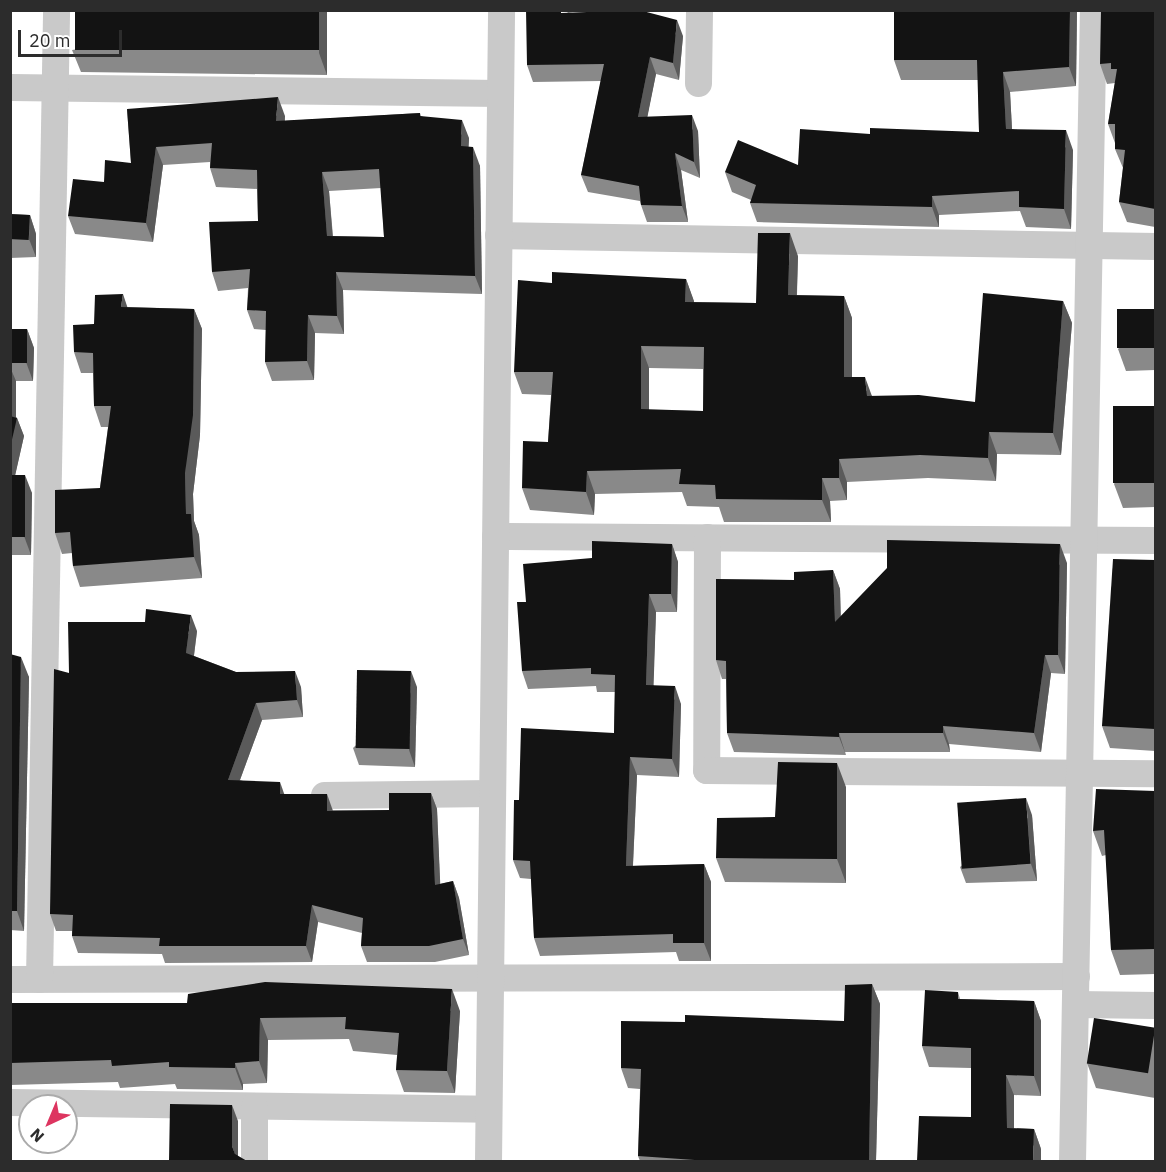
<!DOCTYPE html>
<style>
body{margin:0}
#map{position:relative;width:1166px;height:1172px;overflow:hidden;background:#fff;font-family:"IBM Plex Sans",sans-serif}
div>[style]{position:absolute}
.minor>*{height:27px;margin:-13.5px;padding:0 13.5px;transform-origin:13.5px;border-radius:13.5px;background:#c9c9c9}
.wall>*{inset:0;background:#898989}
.shaded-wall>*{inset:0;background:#5a5a5a}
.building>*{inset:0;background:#131313;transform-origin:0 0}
span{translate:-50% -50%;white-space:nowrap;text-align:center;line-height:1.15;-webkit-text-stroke:6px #fff;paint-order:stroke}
.frame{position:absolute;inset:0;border:12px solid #2c2c2c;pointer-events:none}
.north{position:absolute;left:18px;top:1094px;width:60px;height:60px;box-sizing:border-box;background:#fff;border:2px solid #ababab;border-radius:50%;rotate:224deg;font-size:16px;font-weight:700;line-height:24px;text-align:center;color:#2c2c2c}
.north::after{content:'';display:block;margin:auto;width:21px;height:27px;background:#dd3560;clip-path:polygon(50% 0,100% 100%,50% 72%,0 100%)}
.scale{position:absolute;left:18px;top:30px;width:104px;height:27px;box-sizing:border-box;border:3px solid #2c2c2c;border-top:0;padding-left:8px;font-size:18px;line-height:21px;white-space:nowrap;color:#2c2c2c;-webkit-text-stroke:4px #fff;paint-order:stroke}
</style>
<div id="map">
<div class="minor">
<div style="left:698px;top:83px;width:73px;rotate:-89.2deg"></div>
<div style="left:10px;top:87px;width:490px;rotate:0.7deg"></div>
<div style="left:498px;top:235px;width:658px;rotate:0.96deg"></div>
<div style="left:495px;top:536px;width:661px;rotate:0.35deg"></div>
<div style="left:707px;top:537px;width:233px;rotate:90.2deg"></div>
<div style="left:706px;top:770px;width:450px;rotate:0.4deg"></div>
<div style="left:324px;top:795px;width:168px;rotate:-0.7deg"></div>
<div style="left:10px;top:979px;width:1066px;rotate:-0.16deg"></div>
<div style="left:39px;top:979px;width:969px;rotate:-88.99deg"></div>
<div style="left:1075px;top:1004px;width:81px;rotate:0.7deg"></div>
<div style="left:10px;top:1102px;width:478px;rotate:0.8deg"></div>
<div style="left:254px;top:1162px;width:56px;rotate:-90deg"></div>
<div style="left:488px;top:1162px;width:1152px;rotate:-89.35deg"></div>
<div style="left:1072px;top:1162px;width:1152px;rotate:-88.96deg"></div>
</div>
<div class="wall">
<div style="clip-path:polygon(327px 10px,327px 75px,81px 72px,72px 50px)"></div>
<div style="clip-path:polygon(1077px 10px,1076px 86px,1010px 92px,1012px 129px,1073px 150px,1071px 229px,1026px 227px,1020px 211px,939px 215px,939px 227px,757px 222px,750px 203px,751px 200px,732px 192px,725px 172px,798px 165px,870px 134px,979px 132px,978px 80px,901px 80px,894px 60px)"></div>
<div style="clip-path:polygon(1155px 10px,1155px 227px,1127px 222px,1119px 202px,1123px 168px,1115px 149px,1115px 143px,1108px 124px,1115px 83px,1107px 84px,1100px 64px)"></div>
<div style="clip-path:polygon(568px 12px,683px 36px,679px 80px,656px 74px,647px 117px,698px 131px,700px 178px,681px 170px,688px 222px,647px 222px,641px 205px,640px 201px,588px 192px,581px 175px,601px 81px,533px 82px,527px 65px)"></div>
<div style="clip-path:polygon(evenodd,127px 109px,285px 116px,285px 121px,420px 113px,421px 116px,469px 138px,468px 147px,480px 166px,482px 294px,343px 290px,344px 334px,315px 333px,314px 380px,272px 381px,265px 362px,266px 330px,254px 329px,247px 310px,248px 288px,218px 291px,212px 272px,258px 221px,257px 189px,216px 187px,210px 168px,210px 162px,163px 165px,153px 242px,75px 234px,68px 216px,104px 182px,131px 163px,127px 109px,381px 188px,384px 237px,333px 236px,329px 191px,381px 188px)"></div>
<div style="clip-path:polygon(10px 200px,12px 204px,12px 214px,30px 215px,36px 234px,36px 257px,10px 258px)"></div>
<div style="clip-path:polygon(evenodd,798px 256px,797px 295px,844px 296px,852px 318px,852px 377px,872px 396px,975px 402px,1063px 301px,1072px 323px,1061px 455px,997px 454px,996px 481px,928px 478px,847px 482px,847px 500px,830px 501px,831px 522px,724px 522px,719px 507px,687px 506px,682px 492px,595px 494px,594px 515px,530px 510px,522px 488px,548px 442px,551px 395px,522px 394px,514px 372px,552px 283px,686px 279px,694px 302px,756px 303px,798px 256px,649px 368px,703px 369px,703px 411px,649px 410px,649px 368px)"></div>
<div style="clip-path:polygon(127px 307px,194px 309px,202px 329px,200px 435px,193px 494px,194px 521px,199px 535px,202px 578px,80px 587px,73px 566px,72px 553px,62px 554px,55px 533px,100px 488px,108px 427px,101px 427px,94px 406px,93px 373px,81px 373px,74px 352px,94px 324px)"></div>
<div style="clip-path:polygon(1155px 309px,1155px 370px,1126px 371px,1118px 349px)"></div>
<div style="clip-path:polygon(10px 329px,27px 329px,34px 348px,33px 381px,16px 381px,16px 417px,17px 418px,24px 436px,15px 475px,32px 493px,31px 555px,10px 555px)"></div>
<div style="clip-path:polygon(1155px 406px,1155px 507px,1123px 508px,1114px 484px)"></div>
<div style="clip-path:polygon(672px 544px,678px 562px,677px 612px,656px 612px,653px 685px,681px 704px,679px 777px,637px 775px,633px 866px,704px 864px,711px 882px,711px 961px,679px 961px,676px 952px,540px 956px,534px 938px,531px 879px,520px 878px,513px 860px,519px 800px,614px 733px,615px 692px,597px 692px,596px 686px,528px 689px,522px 671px,526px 602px,592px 558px)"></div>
<div style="clip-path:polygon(1155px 560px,1155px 751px,1110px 748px,1102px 726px)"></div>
<div style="clip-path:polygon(1067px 563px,1065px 674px,1051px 673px,1041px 752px,949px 744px,950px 752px,845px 752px,846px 755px,734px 752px,727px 733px,726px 679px,722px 679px,716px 660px,794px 580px,833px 570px,840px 589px,841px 616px)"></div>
<div style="clip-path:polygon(197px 631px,194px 656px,236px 672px,301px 687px,303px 717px,262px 720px,240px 780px,333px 810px,389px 810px,431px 793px,437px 809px,440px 884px,453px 881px,459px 898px,469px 955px,435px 962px,367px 962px,361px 946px,362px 933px,318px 922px,312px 962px,165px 963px,162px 954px,78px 953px,72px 936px,72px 931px,56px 931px,50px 914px,69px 673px)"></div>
<div style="clip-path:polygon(10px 654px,29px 677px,24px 931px,10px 930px)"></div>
<div style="clip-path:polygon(417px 687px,415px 767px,359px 765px,353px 748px)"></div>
<div style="clip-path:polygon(846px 787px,846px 883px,725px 882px,716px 858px)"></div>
<div style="clip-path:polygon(1155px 791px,1155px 974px,1120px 975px,1111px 950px,1106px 855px,1102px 856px,1093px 831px)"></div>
<div style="clip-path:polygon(1032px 815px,1037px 881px,966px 883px,960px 867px)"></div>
<div style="clip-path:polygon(872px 984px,880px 1004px,876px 1161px,640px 1161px,638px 1156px,640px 1089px,628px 1088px,621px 1068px,685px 1022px,844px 1021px)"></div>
<div style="clip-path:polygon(958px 992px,960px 999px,1034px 1001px,1041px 1021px,1041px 1096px,1014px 1095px,1014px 1128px,1034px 1129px,1041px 1149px,971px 1117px,971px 1068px,929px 1067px,922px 1046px)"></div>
<div style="clip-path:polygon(10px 1003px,460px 1011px,455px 1093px,404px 1092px,396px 1070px,397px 1055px,353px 1051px,349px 1039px,268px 1040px,267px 1083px,243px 1084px,243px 1090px,177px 1089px,175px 1084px,120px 1088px,118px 1082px,10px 1085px)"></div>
<div style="clip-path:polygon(1155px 1028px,1155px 1098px,1096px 1088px,1087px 1063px)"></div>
</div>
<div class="shaded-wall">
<div style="clip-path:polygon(319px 10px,327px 10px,327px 75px,319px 53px)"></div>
<div style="clip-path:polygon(1070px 10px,1077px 10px,1076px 86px,1069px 67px)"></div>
<div style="clip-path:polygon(677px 20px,683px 36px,679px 80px,673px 63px)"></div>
<div style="clip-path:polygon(650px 57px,656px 74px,644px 134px,638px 117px)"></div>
<div style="clip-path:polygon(1003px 72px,1010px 92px,1013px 148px,1006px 129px)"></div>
<div style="clip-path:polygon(278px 97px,285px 116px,283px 140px,276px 121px)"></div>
<div style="clip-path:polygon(692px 115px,698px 131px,700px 178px,694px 162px)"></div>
<div style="clip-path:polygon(462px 120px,469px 138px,468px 164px,461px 146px)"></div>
<div style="clip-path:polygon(1066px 130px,1073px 150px,1071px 229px,1064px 209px)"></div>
<div style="clip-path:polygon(156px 147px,163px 165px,153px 242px,146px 223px)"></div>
<div style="clip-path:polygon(473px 147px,480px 166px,482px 294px,475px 276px)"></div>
<div style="clip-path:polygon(675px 153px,681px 170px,688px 222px,682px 206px)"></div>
<div style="clip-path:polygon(322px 172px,329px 191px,334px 254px,327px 236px)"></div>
<div style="clip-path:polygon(932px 196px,939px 215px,939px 227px,932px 207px)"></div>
<div style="clip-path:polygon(10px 200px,12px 204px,12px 232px,10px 227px)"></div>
<div style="clip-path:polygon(30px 215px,36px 234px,36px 257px,29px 239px)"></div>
<div style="clip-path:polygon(790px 233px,798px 256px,796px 317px,788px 295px)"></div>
<div style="clip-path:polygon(336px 272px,343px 290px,344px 334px,337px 316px)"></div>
<div style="clip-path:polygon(686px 279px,694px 301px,693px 325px,685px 302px)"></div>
<div style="clip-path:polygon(123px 294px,130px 315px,121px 307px)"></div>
<div style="clip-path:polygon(844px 296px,852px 318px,852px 399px,844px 377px)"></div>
<div style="clip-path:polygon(1063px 301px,1072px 323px,1061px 455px,1053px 433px)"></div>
<div style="clip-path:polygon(194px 309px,202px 329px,200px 435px,193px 494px,194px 521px,199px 535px,202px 578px,194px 557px,186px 514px,185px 473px)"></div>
<div style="clip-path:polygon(308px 315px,315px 333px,314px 380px,307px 361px)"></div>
<div style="clip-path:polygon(27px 329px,34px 348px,33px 381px,26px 362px)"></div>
<div style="clip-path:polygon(641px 346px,649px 368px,649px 432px,641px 409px)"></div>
<div style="clip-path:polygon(10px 367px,16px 381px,16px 422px,17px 418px,24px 436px,11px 494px,10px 491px)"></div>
<div style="clip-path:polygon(865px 377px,873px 399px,867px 396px)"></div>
<div style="clip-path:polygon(989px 432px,997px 454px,996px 481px,988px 458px)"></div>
<div style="clip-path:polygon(839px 459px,847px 482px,847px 500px,839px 478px)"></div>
<div style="clip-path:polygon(587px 471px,595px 494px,594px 515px,586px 492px)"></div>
<div style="clip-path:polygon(25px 475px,32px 493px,31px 555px,24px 536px)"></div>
<div style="clip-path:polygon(822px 478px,830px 501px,831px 522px,822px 500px)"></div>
<div style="clip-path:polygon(672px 544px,678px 562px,677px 612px,671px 594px)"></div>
<div style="clip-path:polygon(1060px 544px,1067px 563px,1065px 674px,1058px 655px)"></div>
<div style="clip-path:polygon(833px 570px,840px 589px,841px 641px,835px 622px)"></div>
<div style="clip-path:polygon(649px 594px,656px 612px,653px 703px,646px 685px)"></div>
<div style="clip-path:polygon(191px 615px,197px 631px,192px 670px,186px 653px)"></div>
<div style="clip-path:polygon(1045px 655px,1051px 673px,1041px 752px,1034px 733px)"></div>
<div style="clip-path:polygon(21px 657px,29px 677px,24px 931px,17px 911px)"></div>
<div style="clip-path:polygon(295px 671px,301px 687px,303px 717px,297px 700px)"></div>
<div style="clip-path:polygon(411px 671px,417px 687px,415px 767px,409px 750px)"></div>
<div style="clip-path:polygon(675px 686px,681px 704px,679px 777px,672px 759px)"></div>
<div style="clip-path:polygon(256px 703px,262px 720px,234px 796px,228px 780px)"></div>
<div style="clip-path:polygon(943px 726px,949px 744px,950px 752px,943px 733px)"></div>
<div style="clip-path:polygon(839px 733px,845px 752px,846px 755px,839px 737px)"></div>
<div style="clip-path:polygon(630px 757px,637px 775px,632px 884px,626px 866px)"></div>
<div style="clip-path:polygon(837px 763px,846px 787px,846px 883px,837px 859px)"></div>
<div style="clip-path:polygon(280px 782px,286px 799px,280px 794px)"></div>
<div style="clip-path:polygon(431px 793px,437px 809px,441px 902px,435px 885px)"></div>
<div style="clip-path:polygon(327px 794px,333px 811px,327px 811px)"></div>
<div style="clip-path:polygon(1026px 798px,1032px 815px,1037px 881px,1031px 864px)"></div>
<div style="clip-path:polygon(704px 864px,711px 882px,711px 961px,704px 943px)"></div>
<div style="clip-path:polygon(453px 881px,459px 898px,469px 955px,463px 939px)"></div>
<div style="clip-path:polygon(312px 905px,318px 922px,312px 962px,306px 946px)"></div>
<div style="clip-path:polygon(872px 984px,880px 1004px,876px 1161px,869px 1161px)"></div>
<div style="clip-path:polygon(452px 989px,460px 1011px,455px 1093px,447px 1071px)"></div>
<div style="clip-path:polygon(1034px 1001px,1041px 1021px,1041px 1096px,1034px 1076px)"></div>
<div style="clip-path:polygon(260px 1018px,268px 1040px,267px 1083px,259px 1061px)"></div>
<div style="clip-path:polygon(235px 1063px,243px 1084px,243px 1090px,235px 1068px)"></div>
<div style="clip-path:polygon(1006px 1075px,1014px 1095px,1014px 1148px,1007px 1128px)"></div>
<div style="clip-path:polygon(232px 1105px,238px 1121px,238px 1161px,237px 1161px,232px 1146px)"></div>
<div style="clip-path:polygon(1034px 1129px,1041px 1149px,1041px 1161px,1033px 1161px)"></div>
</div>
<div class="building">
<div style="left:75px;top:10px;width:244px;height:40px"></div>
<div style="clip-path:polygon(526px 10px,561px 10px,561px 13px,639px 10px,677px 20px,673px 63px,650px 57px,638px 117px,692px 115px,694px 162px,675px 153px,682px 206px,641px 205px,639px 186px,581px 175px,604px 64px,527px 65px)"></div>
<div style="clip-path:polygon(894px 10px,1070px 10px,1069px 67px,1003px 72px,1006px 129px,1066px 130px,1064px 209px,1019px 207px,1019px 191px,932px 196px,932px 207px,750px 203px,756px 185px,725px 172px,738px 140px,798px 165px,800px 129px,870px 134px,870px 128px,979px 132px,977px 60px,894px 60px)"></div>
<div style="clip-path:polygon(1101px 10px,1155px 10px,1155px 209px,1119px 202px,1125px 150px,1115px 149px,1115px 124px,1108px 124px,1117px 69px,1111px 69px,1111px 63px,1100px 64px)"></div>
<div style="clip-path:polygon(evenodd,278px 97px,276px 121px,420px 113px,420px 116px,462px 120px,461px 146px,473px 147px,475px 276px,336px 272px,337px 316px,308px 315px,307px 361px,265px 362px,266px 311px,247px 310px,250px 269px,212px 272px,209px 222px,258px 221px,257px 170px,210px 168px,212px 143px,156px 147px,146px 223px,68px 216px,73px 179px,104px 182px,105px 160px,131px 163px,127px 109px,278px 97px,379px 169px,384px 237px,327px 236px,322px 172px,379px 169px)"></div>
<div style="left:10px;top:214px;width:20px;height:25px;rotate:3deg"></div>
<div style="clip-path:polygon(evenodd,758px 233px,790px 233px,788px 295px,844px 296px,844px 377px,865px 377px,867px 396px,919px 395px,975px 402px,983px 293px,1063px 301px,1053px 433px,989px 432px,988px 458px,920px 455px,839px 459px,839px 478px,822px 478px,822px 500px,716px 499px,715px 485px,679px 484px,681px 469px,587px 471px,586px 492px,522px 488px,523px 441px,548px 442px,553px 372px,514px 372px,518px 280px,552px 283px,552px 272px,686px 279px,685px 302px,756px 303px,758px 233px,641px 346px,704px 347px,703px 411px,641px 409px,641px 346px)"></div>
<div style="clip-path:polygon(123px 294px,121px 307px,194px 309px,193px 415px,185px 473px,186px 514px,191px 514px,194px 557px,73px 566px,70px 532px,55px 533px,55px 490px,100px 488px,111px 406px,94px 406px,93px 353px,74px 352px,73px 325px,94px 324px,95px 295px)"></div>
<div style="left:1155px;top:309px;width:39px;height:38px;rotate:90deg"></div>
<div style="left:10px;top:329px;width:17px;height:34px"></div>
<div style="left:1155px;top:406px;width:77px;height:42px;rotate:90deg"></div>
<div style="clip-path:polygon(10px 416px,17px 418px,10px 448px)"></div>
<div style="left:10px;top:475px;width:15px;height:62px"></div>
<div style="clip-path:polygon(887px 540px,1060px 544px,1058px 655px,1045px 655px,1034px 733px,943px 726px,943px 733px,839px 733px,839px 737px,727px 733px,726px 661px,716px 660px,716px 579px,794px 580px,794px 572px,833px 570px,835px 622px,887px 568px)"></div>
<div style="clip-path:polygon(592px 541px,672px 544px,671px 594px,649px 594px,646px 685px,675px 686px,672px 759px,630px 757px,626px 866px,704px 864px,704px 943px,673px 943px,673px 934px,534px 938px,530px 861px,513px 860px,514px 800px,519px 800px,521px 728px,614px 733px,615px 675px,591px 674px,591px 668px,522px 671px,517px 602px,526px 602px,523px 564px,592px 558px)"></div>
<div style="clip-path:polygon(1113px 559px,1155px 560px,1155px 729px,1102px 726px)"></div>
<div style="clip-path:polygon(146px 609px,191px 615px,186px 653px,236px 672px,295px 671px,297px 700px,256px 703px,228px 780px,280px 782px,280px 794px,327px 794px,327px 811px,389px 810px,389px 793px,431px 793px,435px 885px,453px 881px,463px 939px,429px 946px,361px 946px,363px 918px,312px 905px,306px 946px,159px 946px,160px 938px,72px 936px,73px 915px,50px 914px,54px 669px,69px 673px,68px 622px,145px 622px)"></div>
<div style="clip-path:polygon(10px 654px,21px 657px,17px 911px,10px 911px)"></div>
<div style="left:357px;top:670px;width:54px;height:78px;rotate:1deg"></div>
<div style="clip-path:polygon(778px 762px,837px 763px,837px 859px,716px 858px,717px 818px,775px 817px)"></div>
<div style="clip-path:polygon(1096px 789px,1155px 791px,1155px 949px,1111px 950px,1104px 830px,1093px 831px)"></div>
<div style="left:1026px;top:798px;width:66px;height:69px;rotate:86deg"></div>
<div style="clip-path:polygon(265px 982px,452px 989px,447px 1071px,396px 1070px,399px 1033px,345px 1029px,346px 1017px,260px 1018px,259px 1061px,235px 1063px,235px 1068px,169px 1067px,169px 1062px,112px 1066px,111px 1060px,10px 1063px,10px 1003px,187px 1003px,188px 994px)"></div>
<div style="clip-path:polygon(872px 984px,869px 1161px,709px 1161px,638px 1156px,641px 1069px,621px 1068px,621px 1021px,685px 1022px,685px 1015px,844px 1021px,845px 985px)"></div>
<div style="clip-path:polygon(925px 990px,958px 992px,958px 999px,1034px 1001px,1034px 1076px,1006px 1075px,1007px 1128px,1034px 1129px,1033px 1161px,917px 1161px,919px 1116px,971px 1117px,971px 1048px,922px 1046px)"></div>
<div style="left:1094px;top:1018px;width:62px;height:46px;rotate:9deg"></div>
<div style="clip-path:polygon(170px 1104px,232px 1105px,232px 1146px,235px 1154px,247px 1161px,169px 1161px)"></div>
</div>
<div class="frame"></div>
<div class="north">N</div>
<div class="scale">20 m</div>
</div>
